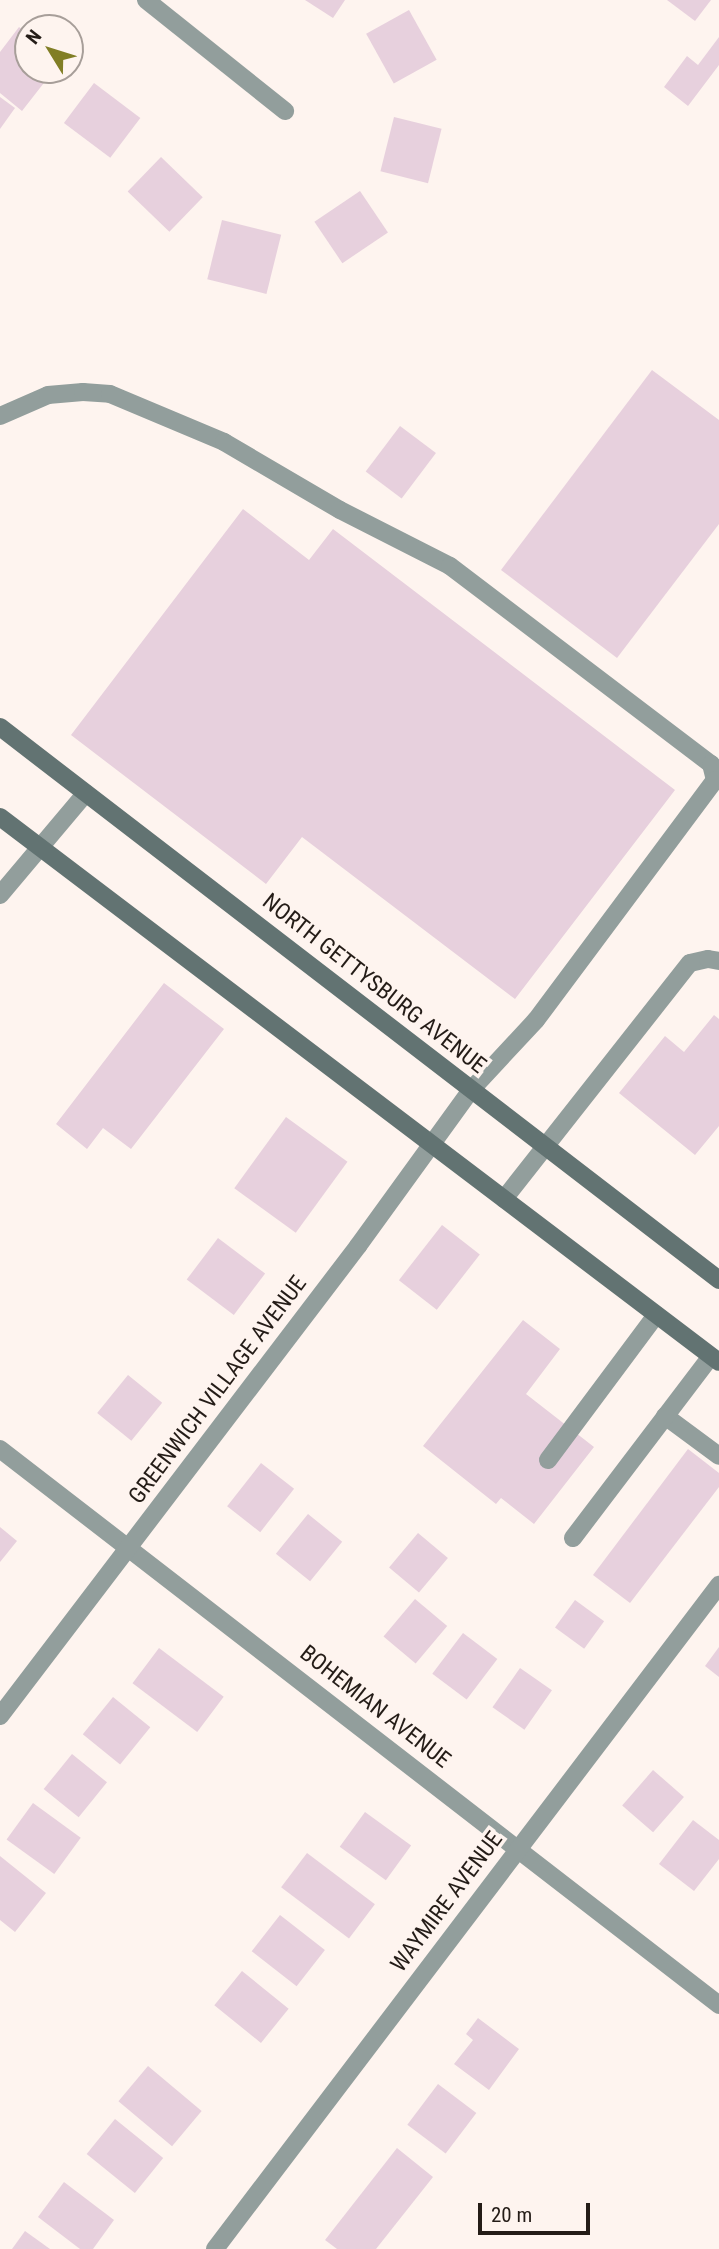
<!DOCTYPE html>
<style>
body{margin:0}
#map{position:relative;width:719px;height:2249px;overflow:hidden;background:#fef4ef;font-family:"Roboto Condensed",sans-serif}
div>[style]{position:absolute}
.building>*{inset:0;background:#e7d0dd;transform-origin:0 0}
.service>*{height:18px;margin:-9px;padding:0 9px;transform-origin:9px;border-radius:9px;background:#929e9c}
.minor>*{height:18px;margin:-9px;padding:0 9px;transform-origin:9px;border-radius:9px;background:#929e9c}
.secondary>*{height:18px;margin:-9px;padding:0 9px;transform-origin:9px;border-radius:9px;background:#627372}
span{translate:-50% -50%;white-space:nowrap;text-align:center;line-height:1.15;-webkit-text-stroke:7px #fef4ef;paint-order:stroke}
.street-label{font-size:23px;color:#241c17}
.north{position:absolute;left:14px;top:14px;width:70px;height:70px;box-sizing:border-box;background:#fef4ef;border:2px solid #a79e99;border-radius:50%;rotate:308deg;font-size:19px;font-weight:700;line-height:28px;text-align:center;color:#241c17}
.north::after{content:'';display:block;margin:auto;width:24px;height:32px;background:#817e25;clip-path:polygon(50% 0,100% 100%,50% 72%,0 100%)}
.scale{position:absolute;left:478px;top:2203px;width:112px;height:32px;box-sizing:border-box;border:4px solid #241c17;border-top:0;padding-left:9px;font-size:21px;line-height:24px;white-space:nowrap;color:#241c17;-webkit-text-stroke:5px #fef4ef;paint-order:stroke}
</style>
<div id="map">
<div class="building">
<div style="clip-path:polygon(305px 0,345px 0,333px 18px)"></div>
<div style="clip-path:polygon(667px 0,711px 0,695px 21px)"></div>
<div style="left:409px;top:10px;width:57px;height:49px;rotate:61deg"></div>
<div style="clip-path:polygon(19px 27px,28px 34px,28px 70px,54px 70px,22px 111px,0 93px,0 52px)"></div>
<div style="clip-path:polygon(719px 37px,719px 65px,688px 106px,664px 87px,687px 56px,698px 65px)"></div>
<div style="left:94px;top:83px;width:58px;height:50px;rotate:37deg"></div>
<div style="clip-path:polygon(0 97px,15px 108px,0 129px)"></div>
<div style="left:394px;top:117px;width:49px;height:56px;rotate:14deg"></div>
<div style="left:161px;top:157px;width:58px;height:48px;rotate:44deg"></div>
<div style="left:360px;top:191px;width:50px;height:55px;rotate:56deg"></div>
<div style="left:222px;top:220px;width:61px;height:61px;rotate:14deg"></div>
<div style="clip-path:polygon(652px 370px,719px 420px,719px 524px,617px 658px,501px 570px)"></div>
<div style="left:400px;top:426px;width:45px;height:57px;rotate:37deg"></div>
<div style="clip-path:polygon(243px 509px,309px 560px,333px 529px,675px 790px,515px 999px,302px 837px,266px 884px,71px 735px)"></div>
<div style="clip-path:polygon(164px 983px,224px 1029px,131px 1149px,103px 1128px,87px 1149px,56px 1124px)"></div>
<div style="clip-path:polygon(714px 1015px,719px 1019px,719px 1126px,695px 1155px,619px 1093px,665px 1036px,684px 1052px)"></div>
<div style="left:286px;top:1117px;width:76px;height:88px;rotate:36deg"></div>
<div style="left:442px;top:1225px;width:48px;height:70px;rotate:38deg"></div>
<div style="left:218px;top:1238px;width:59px;height:52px;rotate:37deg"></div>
<div style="clip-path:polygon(523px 1320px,560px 1349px,526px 1394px,594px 1447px,534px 1524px,501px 1498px,496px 1504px,423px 1446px)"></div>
<div style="left:128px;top:1375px;width:44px;height:49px;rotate:39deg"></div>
<div style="clip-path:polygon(688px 1449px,719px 1473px,719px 1487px,630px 1603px,593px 1575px)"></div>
<div style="left:261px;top:1463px;width:42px;height:55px;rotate:38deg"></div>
<div style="left:308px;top:1514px;width:44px;height:51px;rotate:39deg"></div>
<div style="clip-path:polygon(0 1527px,17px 1541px,0 1562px)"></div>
<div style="left:418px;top:1533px;width:39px;height:45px;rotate:40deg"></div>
<div style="left:415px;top:1599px;width:42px;height:49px;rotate:40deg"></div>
<div style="left:575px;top:1600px;width:36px;height:34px;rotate:36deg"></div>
<div style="left:463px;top:1633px;width:43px;height:51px;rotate:37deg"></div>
<div style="clip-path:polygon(719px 1647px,719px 1677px,705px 1666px)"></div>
<div style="left:159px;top:1648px;width:81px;height:44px;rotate:37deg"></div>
<div style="left:520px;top:1668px;width:39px;height:48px;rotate:35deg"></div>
<div style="left:113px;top:1697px;width:48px;height:48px;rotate:39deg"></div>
<div style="left:72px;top:1754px;width:45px;height:45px;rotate:39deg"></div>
<div style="left:653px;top:1770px;width:41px;height:47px;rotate:41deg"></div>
<div style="left:33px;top:1803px;width:59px;height:45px;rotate:36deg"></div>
<div style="left:365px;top:1812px;width:57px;height:43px;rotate:36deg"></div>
<div style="clip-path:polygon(693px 1820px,719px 1840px,719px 1859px,694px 1891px,659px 1864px)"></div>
<div style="left:307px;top:1853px;width:85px;height:43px;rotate:37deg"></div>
<div style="clip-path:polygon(0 1856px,46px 1893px,15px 1932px,0 1920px)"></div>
<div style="left:280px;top:1915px;width:57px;height:46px;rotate:38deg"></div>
<div style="left:242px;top:1971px;width:60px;height:44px;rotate:39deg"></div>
<div style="clip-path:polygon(478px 2018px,519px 2049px,489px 2090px,454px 2064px,473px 2040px,466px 2034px)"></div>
<div style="left:148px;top:2066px;width:70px;height:46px;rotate:40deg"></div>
<div style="left:438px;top:2084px;width:48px;height:51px;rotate:37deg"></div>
<div style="left:115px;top:2119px;width:62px;height:45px;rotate:39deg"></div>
<div style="clip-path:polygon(397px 2148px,433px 2177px,376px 2249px,337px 2249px,325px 2240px)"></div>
<div style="clip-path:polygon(64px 2182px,114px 2220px,93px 2249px,80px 2249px,38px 2217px)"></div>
<div style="clip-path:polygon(25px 2231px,50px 2249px,12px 2249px)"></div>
</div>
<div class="service">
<div style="left:0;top:416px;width:52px;rotate:-23.6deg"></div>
<div style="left:48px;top:395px;width:35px;rotate:-5deg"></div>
<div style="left:83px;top:392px;width:27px;rotate:4deg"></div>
<div style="left:110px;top:394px;width:124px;rotate:22.8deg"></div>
<div style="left:224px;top:442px;width:134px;rotate:30.4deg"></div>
<div style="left:340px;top:510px;width:123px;rotate:27deg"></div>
<div style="left:450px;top:566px;width:328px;rotate:37.2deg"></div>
<div style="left:711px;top:764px;width:16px;rotate:76deg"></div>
<div style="left:715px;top:780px;width:299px;rotate:126.7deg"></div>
<div style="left:536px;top:1020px;width:96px;rotate:132.9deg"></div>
<div style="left:504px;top:1199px;width:300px;rotate:-51.8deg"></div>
<div style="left:690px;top:963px;width:18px;rotate:-13deg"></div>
<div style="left:708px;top:959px;width:11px;rotate:10deg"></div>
<div style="left:665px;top:1416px;width:67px;rotate:36.5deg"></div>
<div style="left:548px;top:1460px;width:181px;rotate:-53.3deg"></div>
<div style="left:573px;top:1538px;width:228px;rotate:-52.8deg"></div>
</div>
<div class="minor">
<div style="left:146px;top:0;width:178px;rotate:38.6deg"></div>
<div style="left:0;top:895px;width:133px;rotate:-49.9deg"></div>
<div style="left:0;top:1449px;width:909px;rotate:37.71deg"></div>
<div style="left:0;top:1716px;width:591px;rotate:-52.7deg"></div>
<div style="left:358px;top:1246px;width:193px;rotate:-54.1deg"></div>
<div style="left:215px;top:2249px;width:834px;rotate:-52.8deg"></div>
</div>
<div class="secondary">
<div style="left:0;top:727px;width:907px;rotate:37.56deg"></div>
<div style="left:0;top:817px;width:902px;rotate:37.16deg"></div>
</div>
<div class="street-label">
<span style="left:374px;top:984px;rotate:38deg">NORTH GETTYSBURG AVENUE</span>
<span style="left:218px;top:1390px;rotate:-53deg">GREENWICH VILLAGE AVENUE</span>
<span style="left:375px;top:1707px;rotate:38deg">BOHEMIAN AVENUE</span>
<span style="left:447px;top:1902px;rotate:-53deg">WAYMIRE AVENUE</span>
</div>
<div class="north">N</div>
<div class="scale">20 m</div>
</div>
